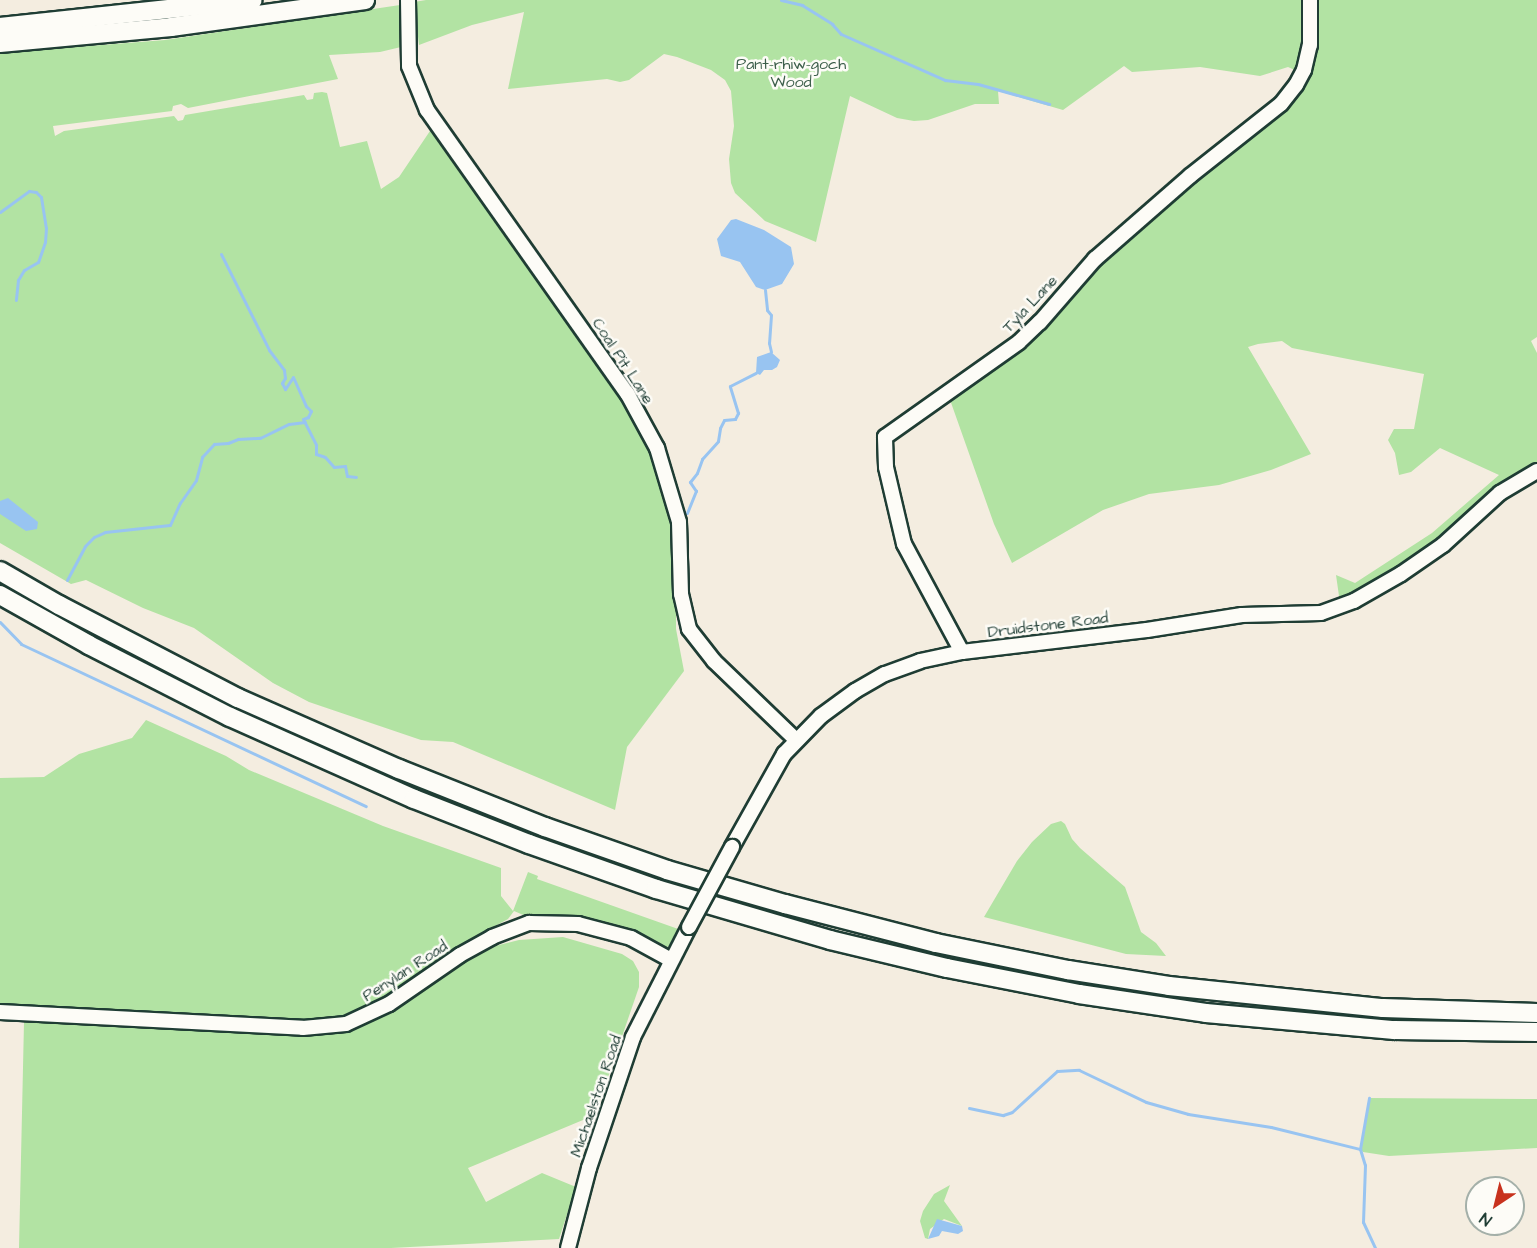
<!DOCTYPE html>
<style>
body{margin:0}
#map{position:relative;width:1537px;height:1248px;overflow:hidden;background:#f4ede0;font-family:"Architects Daughter",sans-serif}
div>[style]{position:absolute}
.green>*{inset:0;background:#b2e3a3}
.water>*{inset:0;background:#98c4f1}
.stream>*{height:3px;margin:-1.5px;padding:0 1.5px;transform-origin:1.5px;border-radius:1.5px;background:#98c4f1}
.roads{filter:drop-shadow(2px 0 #1f3d34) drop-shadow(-2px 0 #1f3d34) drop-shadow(0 2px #1f3d34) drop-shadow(0 -2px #1f3d34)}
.tertiary>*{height:14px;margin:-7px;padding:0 7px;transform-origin:7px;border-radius:7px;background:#fdfcf7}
.motorway>*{height:18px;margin:-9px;padding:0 9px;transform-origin:9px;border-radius:9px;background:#fdfcf7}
.bridges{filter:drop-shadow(2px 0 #1f3d34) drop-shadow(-2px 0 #1f3d34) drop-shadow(0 2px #1f3d34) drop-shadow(0 -2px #1f3d34)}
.tertiary-bridge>*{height:14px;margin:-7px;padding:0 7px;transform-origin:7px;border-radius:7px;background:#fdfcf7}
span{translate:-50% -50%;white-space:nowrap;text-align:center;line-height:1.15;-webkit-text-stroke:5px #fdfcf7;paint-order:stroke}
.park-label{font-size:16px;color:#3c5e4a}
.street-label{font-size:16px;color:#1f3d34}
.north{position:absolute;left:1465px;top:1176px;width:60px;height:60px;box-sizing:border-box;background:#fdfcf7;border:2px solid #a4b0a9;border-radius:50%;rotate:215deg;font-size:16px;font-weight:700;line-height:24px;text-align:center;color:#1f3d34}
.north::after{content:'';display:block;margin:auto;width:21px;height:27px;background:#c8321e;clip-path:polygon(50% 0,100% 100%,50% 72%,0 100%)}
</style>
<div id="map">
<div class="green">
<div style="clip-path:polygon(426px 0,1304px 0,1304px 20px,1297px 71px,1288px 67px,1260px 76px,1200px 67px,1132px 72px,1124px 66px,1063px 110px,998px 91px,999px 104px,975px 104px,928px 120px,914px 121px,897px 118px,850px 96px,816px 242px,765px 221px,735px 193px,731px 183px,729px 159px,734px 126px,731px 91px,725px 80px,711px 70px,677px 57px,664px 54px,629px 80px,620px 82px,607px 79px,508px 89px,524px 12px,472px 25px,419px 45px,414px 2px)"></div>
<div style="clip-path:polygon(1314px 0,1537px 0,1537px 337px,1531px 341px,1537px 353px,1537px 465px,1440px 541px,1396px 572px,1340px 603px,1336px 575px,1355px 583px,1432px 533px,1499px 475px,1440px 448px,1411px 472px,1399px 475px,1395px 453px,1388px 440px,1394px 429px,1414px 429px,1424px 374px,1292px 348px,1282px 341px,1258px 344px,1248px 347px,1311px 454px,1271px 470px,1219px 485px,1149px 494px,1103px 510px,1012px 563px,994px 524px,949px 397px,1175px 196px,1295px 97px)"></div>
<div style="clip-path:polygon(400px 5px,401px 47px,380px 52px,329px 55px,338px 79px,188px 108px,181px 104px,173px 106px,172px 111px,53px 126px,55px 136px,64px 131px,174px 116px,178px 121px,183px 120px,185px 115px,304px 95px,307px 100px,313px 99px,314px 93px,322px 92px,327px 93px,340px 147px,367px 141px,381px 189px,399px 177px,432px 128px,625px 402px,651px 449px,665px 486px,676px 540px,676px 629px,684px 671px,627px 747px,615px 810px,453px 742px,421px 740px,309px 702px,273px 683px,194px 628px,143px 608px,86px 580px,71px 584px,0 543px,0 53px,165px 40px)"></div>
<div style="clip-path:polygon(146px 720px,226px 756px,249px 770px,383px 826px,501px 868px,501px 896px,513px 911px,528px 872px,538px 876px,537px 879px,681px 930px,669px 946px,663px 949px,573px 918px,528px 917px,514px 911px,508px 919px,477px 936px,405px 988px,352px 1017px,273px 1021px,0 1008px,0 778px,44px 777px,79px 754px,132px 738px)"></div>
<div style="clip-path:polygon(1061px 821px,1065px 824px,1072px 839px,1080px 848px,1125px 887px,1141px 932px,1156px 943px,1166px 956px,1126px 954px,984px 917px,1017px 861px,1032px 842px,1051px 824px)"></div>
<div style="clip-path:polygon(563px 937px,622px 954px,633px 961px,639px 972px,639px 987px,595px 1115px,468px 1168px,486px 1202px,542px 1173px,576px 1187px,559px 1239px,391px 1248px,19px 1248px,24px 1022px,323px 1033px,487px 948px,519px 940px)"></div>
<div style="clip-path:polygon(1369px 1098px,1537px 1099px,1537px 1148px,1389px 1156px,1363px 1152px,1360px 1149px)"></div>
<div style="clip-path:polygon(950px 1185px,944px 1201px,962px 1226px,944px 1219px,930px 1229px,928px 1239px,925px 1238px,920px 1221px,923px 1211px,934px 1194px)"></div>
</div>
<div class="water">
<div style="clip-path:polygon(736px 219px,764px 230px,791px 247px,794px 264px,782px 284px,765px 290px,756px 287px,740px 262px,721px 256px,717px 239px,731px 220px)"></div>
<div style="clip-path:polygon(771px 352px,780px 360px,777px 367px,772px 370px,764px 370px,760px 375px,756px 373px,757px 357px)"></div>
<div style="clip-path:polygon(8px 498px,38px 522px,37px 529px,26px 531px,0 514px,0 501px)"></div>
<div style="clip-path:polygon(937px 1219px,962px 1226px,963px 1231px,958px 1234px,942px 1231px,939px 1236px,928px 1239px)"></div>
</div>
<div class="stream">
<div style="left:781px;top:0;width:22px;rotate:13deg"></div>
<div style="left:802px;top:5px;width:36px;rotate:32deg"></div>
<div style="left:832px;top:24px;width:13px;rotate:48deg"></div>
<div style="left:841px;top:34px;width:114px;rotate:23.9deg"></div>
<div style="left:945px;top:80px;width:33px;rotate:7deg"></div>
<div style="left:978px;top:84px;width:74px;rotate:15.7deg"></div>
<div style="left:0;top:212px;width:36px;rotate:-36deg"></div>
<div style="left:29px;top:191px;width:7px;rotate:8deg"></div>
<div style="left:36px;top:192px;width:7px;rotate:45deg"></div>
<div style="left:41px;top:197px;width:31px;rotate:81deg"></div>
<div style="left:46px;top:228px;width:14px;rotate:94deg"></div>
<div style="left:45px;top:242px;width:21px;rotate:109deg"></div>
<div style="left:38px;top:262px;width:16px;rotate:150deg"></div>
<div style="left:24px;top:270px;width:12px;rotate:121deg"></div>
<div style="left:18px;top:280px;width:20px;rotate:96deg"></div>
<div style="left:221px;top:254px;width:107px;rotate:63.4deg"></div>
<div style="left:269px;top:350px;width:25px;rotate:53deg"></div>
<div style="left:284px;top:370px;width:8px;rotate:83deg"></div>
<div style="left:285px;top:378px;width:6px;rotate:121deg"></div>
<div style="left:282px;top:383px;width:7px;rotate:63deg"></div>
<div style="left:285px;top:389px;width:14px;rotate:-56deg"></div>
<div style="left:293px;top:377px;width:32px;rotate:66deg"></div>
<div style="left:306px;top:406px;width:7px;rotate:45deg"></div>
<div style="left:311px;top:411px;width:7px;rotate:117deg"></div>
<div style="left:308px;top:417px;width:5px;rotate:158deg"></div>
<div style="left:303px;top:419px;width:29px;rotate:63deg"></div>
<div style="left:316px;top:445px;width:9px;rotate:90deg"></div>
<div style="left:316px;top:454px;width:9px;rotate:18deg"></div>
<div style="left:325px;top:457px;width:13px;rotate:48deg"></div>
<div style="left:334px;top:467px;width:11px;rotate:-5deg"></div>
<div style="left:345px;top:466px;width:10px;rotate:79deg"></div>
<div style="left:347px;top:476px;width:9px;rotate:6deg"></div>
<div style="left:765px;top:290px;width:20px;rotate:84deg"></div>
<div style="left:767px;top:310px;width:6px;rotate:51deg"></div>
<div style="left:771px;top:315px;width:28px;rotate:94deg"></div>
<div style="left:769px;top:343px;width:9px;rotate:77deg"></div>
<div style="left:687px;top:513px;width:24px;rotate:-68deg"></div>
<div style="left:696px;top:491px;width:11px;rotate:-124deg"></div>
<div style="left:690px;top:482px;width:11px;rotate:-52deg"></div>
<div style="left:697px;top:473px;width:15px;rotate:-70deg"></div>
<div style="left:702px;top:459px;width:24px;rotate:-48deg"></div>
<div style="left:718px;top:441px;width:13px;rotate:-81deg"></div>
<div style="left:720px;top:428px;width:9px;rotate:-63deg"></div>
<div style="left:724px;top:420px;width:11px;rotate:-5deg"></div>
<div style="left:735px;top:419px;width:7px;rotate:-63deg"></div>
<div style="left:738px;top:413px;width:28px;rotate:-107deg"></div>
<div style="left:730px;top:386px;width:29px;rotate:-27deg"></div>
<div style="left:67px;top:580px;width:38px;rotate:-62deg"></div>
<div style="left:85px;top:546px;width:13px;rotate:-45deg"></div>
<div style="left:94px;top:537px;width:12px;rotate:-24deg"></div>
<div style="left:105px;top:532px;width:65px;rotate:-6.1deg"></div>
<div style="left:170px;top:525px;width:24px;rotate:-66deg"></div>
<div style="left:180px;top:503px;width:28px;rotate:-55deg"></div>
<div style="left:196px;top:480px;width:24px;rotate:-75deg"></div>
<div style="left:202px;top:457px;width:18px;rotate:-47deg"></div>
<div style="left:214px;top:444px;width:14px;rotate:-4deg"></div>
<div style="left:228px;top:443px;width:11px;rotate:-22deg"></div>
<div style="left:238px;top:439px;width:22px;rotate:-3deg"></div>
<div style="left:260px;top:438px;width:32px;rotate:-26deg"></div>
<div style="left:289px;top:424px;width:16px;rotate:-7deg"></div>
<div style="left:0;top:622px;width:30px;rotate:46deg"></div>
<div style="left:21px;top:644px;width:381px;rotate:25.2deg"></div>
<div style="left:969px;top:1108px;width:35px;rotate:12deg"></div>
<div style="left:1003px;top:1115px;width:9px;rotate:-18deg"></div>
<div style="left:1012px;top:1112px;width:61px;rotate:-42.3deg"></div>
<div style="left:1057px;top:1071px;width:22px;rotate:-3deg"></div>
<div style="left:1079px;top:1070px;width:74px;rotate:25.5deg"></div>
<div style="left:1146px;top:1102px;width:44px;rotate:15.9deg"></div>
<div style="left:1188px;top:1114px;width:84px;rotate:8.9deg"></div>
<div style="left:1271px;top:1127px;width:92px;rotate:13.9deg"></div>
<div style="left:1360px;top:1149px;width:52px;rotate:-80deg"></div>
<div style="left:1360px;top:1149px;width:17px;rotate:73deg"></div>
<div style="left:1365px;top:1165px;width:57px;rotate:92deg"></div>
<div style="left:1363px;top:1222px;width:29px;rotate:65deg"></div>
</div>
<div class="roads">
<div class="tertiary">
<div style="left:408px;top:0;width:66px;rotate:89.1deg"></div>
<div style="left:409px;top:66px;width:48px;rotate:67.8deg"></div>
<div style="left:427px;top:110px;width:347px;rotate:54.8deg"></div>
<div style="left:627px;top:393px;width:63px;rotate:61.4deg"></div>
<div style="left:657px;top:448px;width:77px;rotate:73.4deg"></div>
<div style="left:679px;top:522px;width:72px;rotate:88.4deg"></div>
<div style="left:681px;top:594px;width:36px;rotate:77deg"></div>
<div style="left:689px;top:629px;width:41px;rotate:52deg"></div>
<div style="left:714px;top:661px;width:114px;rotate:43.9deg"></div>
<div style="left:962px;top:652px;width:123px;rotate:-118.2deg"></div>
<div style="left:904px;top:544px;width:79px;rotate:-103.2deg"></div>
<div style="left:886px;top:467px;width:30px;rotate:-92deg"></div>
<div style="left:885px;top:437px;width:164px;rotate:-35.3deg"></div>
<div style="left:1019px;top:342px;width:29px;rotate:-44deg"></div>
<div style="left:1040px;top:322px;width:84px;rotate:-48.9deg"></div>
<div style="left:1095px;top:259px;width:126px;rotate:-41.1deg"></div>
<div style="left:1190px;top:176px;width:116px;rotate:-38.4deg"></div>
<div style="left:1281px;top:104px;width:24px;rotate:-52deg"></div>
<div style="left:1296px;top:85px;width:17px;rotate:-62deg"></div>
<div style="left:1304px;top:70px;width:26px;rotate:-77deg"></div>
<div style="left:1310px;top:45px;width:45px;rotate:-90deg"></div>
<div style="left:732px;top:847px;width:107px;rotate:-60.8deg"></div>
<div style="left:784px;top:754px;width:53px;rotate:-45.8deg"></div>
<div style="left:821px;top:716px;width:42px;rotate:-36.3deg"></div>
<div style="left:855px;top:691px;width:34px;rotate:-30deg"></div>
<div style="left:885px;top:674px;width:37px;rotate:-20deg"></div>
<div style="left:920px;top:661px;width:43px;rotate:-12.1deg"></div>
<div style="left:962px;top:652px;width:186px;rotate:-6.8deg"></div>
<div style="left:1147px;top:630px;width:96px;rotate:-9deg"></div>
<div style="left:1242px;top:615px;width:79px;rotate:-1.5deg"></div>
<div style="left:1321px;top:613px;width:35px;rotate:-20deg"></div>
<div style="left:1354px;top:601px;width:54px;rotate:-29.9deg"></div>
<div style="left:1401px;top:574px;width:51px;rotate:-34.6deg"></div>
<div style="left:1443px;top:545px;width:77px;rotate:-42.4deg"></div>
<div style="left:1500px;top:493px;width:43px;rotate:-30.7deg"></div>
<div style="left:0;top:1012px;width:303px;rotate:3deg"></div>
<div style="left:303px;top:1028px;width:43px;rotate:-5.3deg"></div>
<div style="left:346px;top:1024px;width:47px;rotate:-24.9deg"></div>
<div style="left:389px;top:1004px;width:86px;rotate:-34.6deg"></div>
<div style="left:460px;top:955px;width:37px;rotate:-29deg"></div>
<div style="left:492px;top:937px;width:40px;rotate:-21deg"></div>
<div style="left:529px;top:923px;width:49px;rotate:1.2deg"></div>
<div style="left:578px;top:924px;width:55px;rotate:14.8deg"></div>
<div style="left:631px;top:938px;width:46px;rotate:28.8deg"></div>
<div style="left:568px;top:1248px;width:83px;rotate:-75.3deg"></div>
<div style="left:589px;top:1168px;width:138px;rotate:-71.4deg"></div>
<div style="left:633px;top:1037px;width:123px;rotate:-63deg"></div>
</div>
<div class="motorway">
<div style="left:0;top:27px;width:254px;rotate:-6.1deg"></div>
<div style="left:0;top:43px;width:172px;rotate:-5.3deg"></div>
<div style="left:171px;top:27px;width:196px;rotate:-7.9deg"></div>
<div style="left:0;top:571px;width:68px;rotate:30deg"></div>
<div style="left:59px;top:605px;width:202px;rotate:27.5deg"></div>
<div style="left:238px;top:698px;width:176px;rotate:23.8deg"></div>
<div style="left:399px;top:769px;width:157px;rotate:21.7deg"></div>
<div style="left:545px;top:827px;width:129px;rotate:19.4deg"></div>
<div style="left:667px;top:870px;width:123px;rotate:16.1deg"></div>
<div style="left:785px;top:904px;width:156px;rotate:14.5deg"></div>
<div style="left:936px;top:943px;width:135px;rotate:11.6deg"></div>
<div style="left:1068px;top:970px;width:102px;rotate:9deg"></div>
<div style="left:1169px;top:986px;width:215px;rotate:5.9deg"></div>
<div style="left:1383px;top:1008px;width:154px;rotate:1.9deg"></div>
<div style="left:0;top:595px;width:102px;rotate:29.3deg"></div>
<div style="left:89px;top:645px;width:158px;rotate:27.1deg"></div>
<div style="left:230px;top:717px;width:201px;rotate:24deg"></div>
<div style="left:414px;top:799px;width:123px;rotate:21.4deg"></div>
<div style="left:529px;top:844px;width:135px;rotate:19.5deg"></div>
<div style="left:656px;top:889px;width:181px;rotate:16.3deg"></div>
<div style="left:830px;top:940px;width:120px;rotate:13.5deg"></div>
<div style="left:947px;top:968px;width:135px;rotate:11.1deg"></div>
<div style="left:1079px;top:994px;width:128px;rotate:8.5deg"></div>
<div style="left:1206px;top:1013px;width:189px;rotate:5.2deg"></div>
<div style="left:1394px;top:1030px;width:143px;rotate:0.8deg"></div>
</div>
</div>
<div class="bridges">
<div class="tertiary-bridge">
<div style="left:689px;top:927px;width:91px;rotate:-61.7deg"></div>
</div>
</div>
<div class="park-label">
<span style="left:791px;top:73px">Pant-rhiw-goch<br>Wood</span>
</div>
<div class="street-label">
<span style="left:1030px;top:304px;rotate:-47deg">Tyla Lane</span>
<span style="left:623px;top:361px;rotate:57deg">Coal Pit Lane</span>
<span style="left:1048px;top:625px;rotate:-7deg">Druidstone Road</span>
<span style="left:405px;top:971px;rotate:-33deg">Penylan Road</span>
<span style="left:596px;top:1096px;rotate:-71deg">Michaelston Road</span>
</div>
<div class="north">N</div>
</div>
